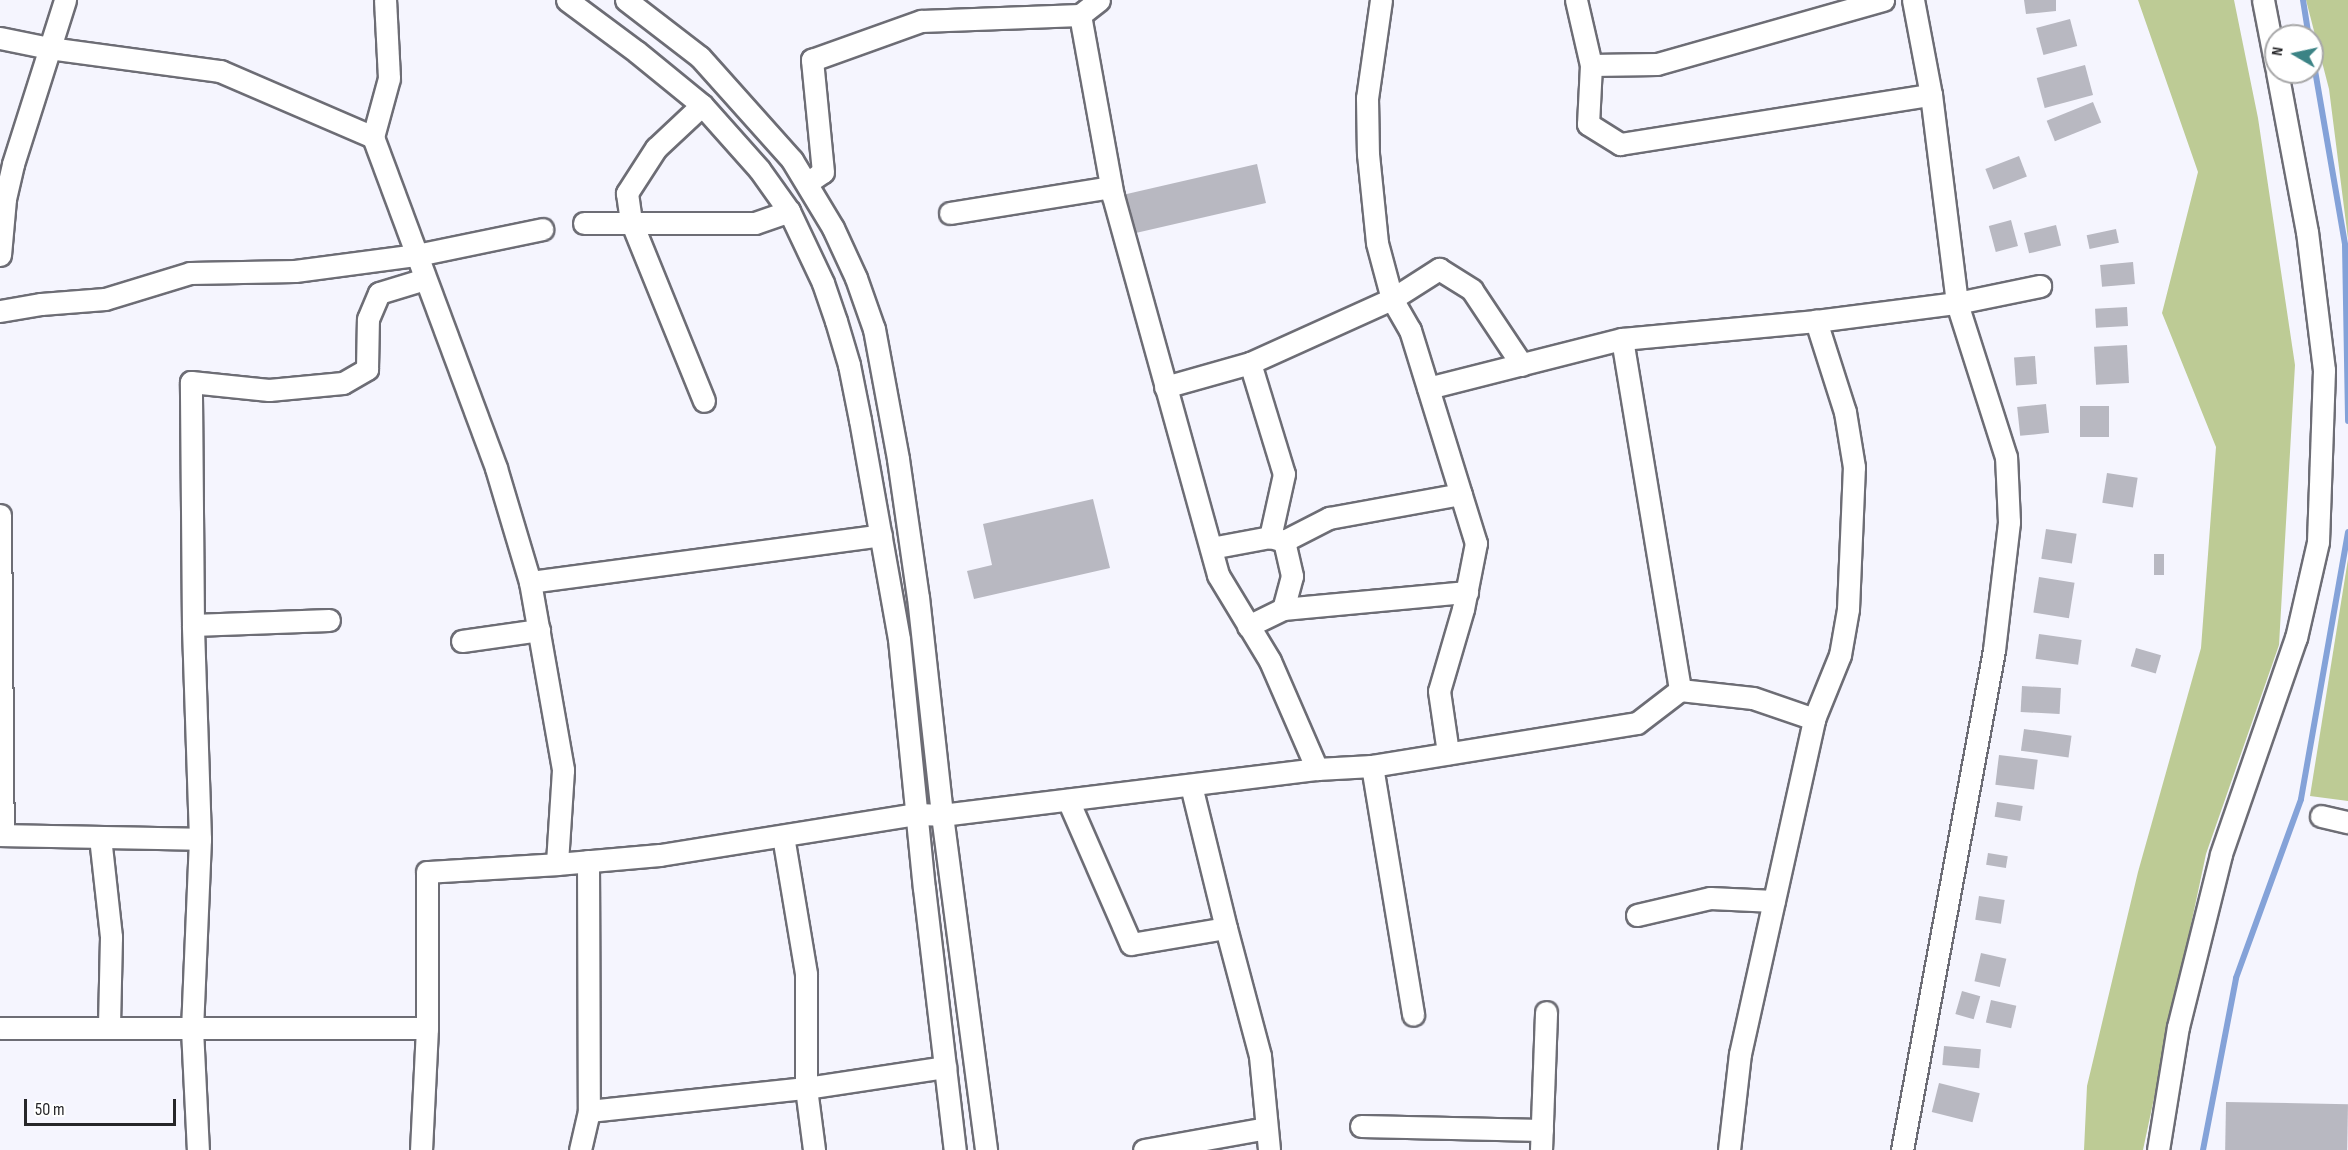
<!DOCTYPE html>
<style>
body{margin:0}
#map{position:relative;width:2348px;height:1150px;overflow:hidden;background:#f5f5fe;font-family:"Sofia Sans Condensed",sans-serif}
div>[style]{position:absolute}
.green>*{inset:0;background:#bdcb95}
.stream>*{height:6px;margin:-3px;padding:0 3px;transform-origin:3px;border-radius:3px;background:#84a2d8}
.building>*{inset:0;background:#b8b8c1;transform-origin:0 0}
.roads{filter:drop-shadow(2px 0 #6d6d75) drop-shadow(-2px 0 #6d6d75) drop-shadow(0 2px #6d6d75) drop-shadow(0 -2px #6d6d75)}
.minor>*{height:21px;margin:-10.5px;padding:0 10.5px;transform-origin:10.5px;border-radius:10.5px;background:#fff}
span{translate:-50% -50%;white-space:nowrap;text-align:center;line-height:1.15;-webkit-text-stroke:4.5px #fff;paint-order:stroke}
.north{position:absolute;left:2264px;top:24px;width:60px;height:60px;box-sizing:border-box;background:#fff;border:2px solid #a8a8a9;border-radius:50%;rotate:279deg;font-size:16px;font-weight:700;line-height:24px;text-align:center;color:#262629}
.north::after{content:'';display:block;margin:auto;width:21px;height:27px;background:#3b8385;clip-path:polygon(50% 0,100% 100%,50% 72%,0 100%)}
.scale{position:absolute;left:24px;top:1099px;width:152px;height:27px;box-sizing:border-box;border:3px solid #262629;border-top:0;padding-left:8px;font-size:18px;line-height:21px;white-space:nowrap;color:#262629;-webkit-text-stroke:4px #fff;paint-order:stroke}
</style>
<div id="map">
<div class="green">
<div style="clip-path:polygon(2138px 0,2234px 0,2258px 118px,2295px 365px,2279px 645px,2206px 854px,2143px 1150px,2084px 1150px,2087px 1086px,2138px 872px,2201px 648px,2216px 447px,2162px 313px,2198px 172px)"></div>
<div style="clip-path:polygon(2306px 0,2348px 0,2348px 239px,2329px 89px)"></div>
<div style="clip-path:polygon(2348px 559px,2348px 801px,2310px 796px)"></div>
</div>
<div class="stream">
<div style="left:2303px;top:0;width:36px;rotate:81deg"></div>
<div style="left:2312px;top:53px;width:195px;rotate:80.2deg"></div>
<div style="left:2345px;top:245px;width:176px;rotate:89deg"></div>
<div style="left:2203px;top:1150px;width:175px;rotate:-79.1deg"></div>
<div style="left:2236px;top:978px;width:190px;rotate:-70deg"></div>
<div style="left:2301px;top:799px;width:271px;rotate:-80deg"></div>
</div>
<div class="building">
<div style="clip-path:polygon(2024px 0,2056px 0,2056px 11px,2026px 14px)"></div>
<div style="left:2070px;top:19px;width:28px;height:35px;rotate:75deg"></div>
<div style="left:2085px;top:65px;width:31px;height:50px;rotate:75deg"></div>
<div style="left:2093px;top:102px;width:22px;height:50px;rotate:68deg"></div>
<div style="left:2019px;top:156px;width:22px;height:36px;rotate:69deg"></div>
<div style="left:1257px;top:164px;width:40px;height:137px;rotate:77deg"></div>
<div style="left:2011px;top:220px;width:27px;height:23px;rotate:75deg"></div>
<div style="left:2056px;top:225px;width:21px;height:33px;rotate:76deg"></div>
<div style="left:2116px;top:229px;width:14px;height:30px;rotate:78deg"></div>
<div style="left:2133px;top:262px;width:22px;height:33px;rotate:85deg"></div>
<div style="left:2127px;top:307px;width:19px;height:32px;rotate:87deg"></div>
<div style="left:2127px;top:345px;width:38px;height:33px;rotate:87deg"></div>
<div style="left:2035px;top:356px;width:28px;height:21px;rotate:86deg"></div>
<div style="left:2046px;top:404px;width:29px;height:29px;rotate:84deg"></div>
<div style="left:2080px;top:406px;width:29px;height:31px"></div>
<div style="left:2107px;top:473px;width:31px;height:30px;rotate:9deg"></div>
<div style="clip-path:polygon(1093px 499px,1110px 568px,974px 599px,967px 571px,992px 565px,983px 524px)"></div>
<div style="left:2046px;top:529px;width:31px;height:30px;rotate:9deg"></div>
<div style="left:2154px;top:554px;width:10px;height:21px"></div>
<div style="left:2039px;top:577px;width:36px;height:36px;rotate:9deg"></div>
<div style="left:2039px;top:634px;width:43px;height:25px;rotate:8deg"></div>
<div style="left:2136px;top:648px;width:26px;height:19px;rotate:16deg"></div>
<div style="left:2022px;top:686px;width:39px;height:26px;rotate:3deg"></div>
<div style="left:2024px;top:729px;width:48px;height:22px;rotate:8deg"></div>
<div style="left:1999px;top:755px;width:39px;height:30px;rotate:7deg"></div>
<div style="left:1997px;top:802px;width:26px;height:15px;rotate:9deg"></div>
<div style="left:1988px;top:853px;width:20px;height:12px;rotate:9deg"></div>
<div style="left:1979px;top:896px;width:26px;height:24px;rotate:9deg"></div>
<div style="left:1981px;top:953px;width:26px;height:29px;rotate:13deg"></div>
<div style="left:1962px;top:991px;width:19px;height:24px;rotate:16deg"></div>
<div style="left:1991px;top:1000px;width:26px;height:23px;rotate:13deg"></div>
<div style="left:1944px;top:1046px;width:37px;height:19px;rotate:5deg"></div>
<div style="left:1939px;top:1083px;width:42px;height:30px;rotate:14deg"></div>
<div style="left:2226px;top:1102px;width:122px;height:48px;rotate:1deg"></div>
</div>
<div class="roads">
<div class="minor">
<div style="left:567px;top:0;width:87px;rotate:36.6deg"></div>
<div style="left:637px;top:52px;width:84px;rotate:39.2deg"></div>
<div style="left:702px;top:105px;width:86px;rotate:48.3deg"></div>
<div style="left:759px;top:169px;width:52px;rotate:54.5deg"></div>
<div style="left:789px;top:211px;width:80px;rotate:64.7deg"></div>
<div style="left:823px;top:283px;width:40px;rotate:71.1deg"></div>
<div style="left:836px;top:321px;width:46px;rotate:73.5deg"></div>
<div style="left:849px;top:365px;width:56px;rotate:78.7deg"></div>
<div style="left:860px;top:420px;width:222px;rotate:79.9deg"></div>
<div style="left:899px;top:639px;width:250px;rotate:84.3deg"></div>
<div style="left:924px;top:888px;width:264px;rotate:83.3deg"></div>
<div style="left:626px;top:0;width:93px;rotate:37.6deg"></div>
<div style="left:700px;top:57px;width:138px;rotate:48.2deg"></div>
<div style="left:792px;top:160px;width:79px;rotate:58.9deg"></div>
<div style="left:833px;top:228px;width:55px;rotate:65.3deg"></div>
<div style="left:856px;top:278px;width:54px;rotate:70.6deg"></div>
<div style="left:874px;top:329px;width:132px;rotate:79.5deg"></div>
<div style="left:898px;top:459px;width:139px;rotate:81.8deg"></div>
<div style="left:918px;top:597px;width:219px;rotate:83.7deg"></div>
<div style="left:942px;top:815px;width:338px;rotate:82.5deg"></div>
<div style="left:1381px;top:0;width:99px;rotate:98.1deg"></div>
<div style="left:1367px;top:98px;width:56px;rotate:89deg"></div>
<div style="left:1368px;top:154px;width:89px;rotate:84.2deg"></div>
<div style="left:1377px;top:243px;width:58px;rotate:75deg"></div>
<div style="left:1392px;top:299px;width:36px;rotate:60deg"></div>
<div style="left:1410px;top:330px;width:223px;rotate:72.8deg"></div>
<div style="left:1476px;top:543px;width:67px;rotate:101.1deg"></div>
<div style="left:1463px;top:609px;width:85px;rotate:106.3deg"></div>
<div style="left:1439px;top:691px;width:63px;rotate:81.7deg"></div>
<div style="left:1576px;top:0;width:67px;rotate:77deg"></div>
<div style="left:1591px;top:65px;width:59px;rotate:92.9deg"></div>
<div style="left:1588px;top:124px;width:38px;rotate:32deg"></div>
<div style="left:1620px;top:144px;width:315px;rotate:-9deg"></div>
<div style="left:2263px;top:0;width:68px;rotate:79deg"></div>
<div style="left:1080px;top:15px;width:184px;rotate:79.7deg"></div>
<div style="left:1113px;top:196px;width:393px;rotate:74.5deg"></div>
<div style="left:1218px;top:575px;width:100px;rotate:58.8deg"></div>
<div style="left:1270px;top:661px;width:118px;rotate:66.5deg"></div>
<div style="left:1317px;top:769px;width:55px;rotate:-3.1deg"></div>
<div style="left:1372px;top:766px;width:268px;rotate:-9.2deg"></div>
<div style="left:1637px;top:723px;width:54px;rotate:-37.5deg"></div>
<div style="left:1680px;top:690px;width:73px;rotate:6.3deg"></div>
<div style="left:1753px;top:698px;width:65px;rotate:19deg"></div>
<div style="left:0;top:38px;width:50px;rotate:11.5deg"></div>
<div style="left:49px;top:48px;width:173px;rotate:7.7deg"></div>
<div style="left:220px;top:71px;width:167px;rotate:23.3deg"></div>
<div style="left:373px;top:137px;width:61px;rotate:-74.8deg"></div>
<div style="left:389px;top:78px;width:78px;rotate:-92.9deg"></div>
<div style="left:1591px;top:65px;width:66px;rotate:-0.9deg"></div>
<div style="left:1657px;top:64px;width:235px;rotate:-15.8deg"></div>
<div style="left:702px;top:105px;width:63px;rotate:136.9deg"></div>
<div style="left:656px;top:148px;width:54px;rotate:122.8deg"></div>
<div style="left:627px;top:193px;width:28px;rotate:82deg"></div>
<div style="left:631px;top:221px;width:194px;rotate:67.9deg"></div>
<div style="left:373px;top:137px;width:353px;rotate:69.6deg"></div>
<div style="left:496px;top:468px;width:119px;rotate:73.4deg"></div>
<div style="left:530px;top:582px;width:191px;rotate:80deg"></div>
<div style="left:563px;top:770px;width:94px;rotate:93.7deg"></div>
<div style="left:557px;top:864px;width:103px;rotate:-5deg"></div>
<div style="left:660px;top:855px;width:260px;rotate:-9.1deg"></div>
<div style="left:917px;top:814px;width:25px;rotate:2deg"></div>
<div style="left:942px;top:815px;width:378px;rotate:-7deg"></div>
<div style="left:807px;top:183px;width:19px;rotate:-35deg"></div>
<div style="left:823px;top:172px;width:113px;rotate:-95.6deg"></div>
<div style="left:812px;top:60px;width:116px;rotate:-19.7deg"></div>
<div style="left:921px;top:21px;width:159px;rotate:-2.2deg"></div>
<div style="left:1080px;top:15px;width:24px;rotate:-38deg"></div>
<div style="left:950px;top:213px;width:163px;rotate:-9.2deg"></div>
<div style="left:584px;top:223px;width:171px"></div>
<div style="left:755px;top:223px;width:36px;rotate:-19deg"></div>
<div style="left:0;top:255px;width:56px;rotate:-84.9deg"></div>
<div style="left:5px;top:199px;width:36px;rotate:-77deg"></div>
<div style="left:13px;top:164px;width:172px;rotate:-72.4deg"></div>
<div style="left:0;top:311px;width:42px;rotate:-9.7deg"></div>
<div style="left:41px;top:304px;width:64px;rotate:-4.5deg"></div>
<div style="left:105px;top:299px;width:89px;rotate:-17deg"></div>
<div style="left:190px;top:273px;width:105px;rotate:-1.1deg"></div>
<div style="left:295px;top:271px;width:123px;rotate:-7.5deg"></div>
<div style="left:417px;top:255px;width:128px;rotate:-11.7deg"></div>
<div style="left:1622px;top:339px;width:356px;rotate:80.6deg"></div>
<div style="left:1250px;top:363px;width:116px;rotate:73deg"></div>
<div style="left:1284px;top:474px;width:65px;rotate:102.5deg"></div>
<div style="left:1165px;top:387px;width:88px;rotate:-15.8deg"></div>
<div style="left:1250px;top:363px;width:156px;rotate:-24.3deg"></div>
<div style="left:1392px;top:299px;width:56px;rotate:-32.6deg"></div>
<div style="left:1439px;top:269px;width:39px;rotate:32deg"></div>
<div style="left:1472px;top:290px;width:90px;rotate:56.3deg"></div>
<div style="left:1428px;top:388px;width:200px;rotate:-14.2deg"></div>
<div style="left:1622px;top:339px;width:195px;rotate:-5.3deg"></div>
<div style="left:1816px;top:321px;width:142px;rotate:-7.3deg"></div>
<div style="left:1957px;top:303px;width:85px;rotate:-11.6deg"></div>
<div style="left:0;top:515px;width:320px;rotate:89.5deg"></div>
<div style="left:1284px;top:541px;width:51px;rotate:-27.1deg"></div>
<div style="left:1329px;top:518px;width:134px;rotate:-10.3deg"></div>
<div style="left:1211px;top:548px;width:60px;rotate:-10.6deg"></div>
<div style="left:1270px;top:537px;width:15px;rotate:16deg"></div>
<div style="left:1284px;top:541px;width:36px;rotate:77deg"></div>
<div style="left:1292px;top:576px;width:34px;rotate:105deg"></div>
<div style="left:1283px;top:609px;width:39px;rotate:154deg"></div>
<div style="left:530px;top:582px;width:354px;rotate:-7.6deg"></div>
<div style="left:1283px;top:609px;width:185px;rotate:-5.3deg"></div>
<div style="left:193px;top:625px;width:136px;rotate:-2.1deg"></div>
<div style="left:462px;top:641px;width:78px;rotate:-8.1deg"></div>
<div style="left:1372px;top:766px;width:252px;rotate:80.6deg"></div>
<div style="left:1068px;top:800px;width:157px;rotate:66.4deg"></div>
<div style="left:1131px;top:944px;width:96px;rotate:-9.6deg"></div>
<div style="left:1226px;top:928px;width:147px;rotate:-103.8deg"></div>
<div style="left:2321px;top:816px;width:28px;rotate:13deg"></div>
<div style="left:0;top:835px;width:200px;rotate:1.1deg"></div>
<div style="left:200px;top:839px;width:190px;rotate:92.4deg"></div>
<div style="left:192px;top:1029px;width:121px;rotate:87.2deg"></div>
<div style="left:783px;top:836px;width:140px;rotate:80.5deg"></div>
<div style="left:806px;top:974px;width:114px;rotate:90deg"></div>
<div style="left:806px;top:1088px;width:141px;rotate:-8.6deg"></div>
<div style="left:100px;top:837px;width:101px;rotate:83.7deg"></div>
<div style="left:111px;top:937px;width:91px;rotate:91.3deg"></div>
<div style="left:200px;top:839px;width:214px;rotate:-91.9deg"></div>
<div style="left:193px;top:625px;width:243px;rotate:-90.5deg"></div>
<div style="left:191px;top:382px;width:78px;rotate:5.9deg"></div>
<div style="left:269px;top:390px;width:74px;rotate:-5.4deg"></div>
<div style="left:343px;top:383px;width:28px;rotate:-30deg"></div>
<div style="left:367px;top:369px;width:50px;rotate:-88.9deg"></div>
<div style="left:368px;top:319px;width:28px;rotate:-67deg"></div>
<div style="left:379px;top:293px;width:48px;rotate:-16.9deg"></div>
<div style="left:588px;top:861px;width:250px;rotate:89.8deg"></div>
<div style="left:1637px;top:915px;width:75px;rotate:-13.1deg"></div>
<div style="left:1710px;top:898px;width:64px;rotate:2.7deg"></div>
<div style="left:1226px;top:928px;width:132px;rotate:75.1deg"></div>
<div style="left:1260px;top:1056px;width:94px;rotate:84.5deg"></div>
<div style="left:0;top:1028px;width:427px"></div>
<div style="left:427px;top:1028px;width:122px;rotate:92.8deg"></div>
<div style="left:427px;top:1028px;width:156px;rotate:-90deg"></div>
<div style="left:427px;top:872px;width:130px;rotate:-3.5deg"></div>
<div style="left:1361px;top:1126px;width:181px;rotate:1.3deg"></div>
<div style="left:580px;top:1150px;width:40px;rotate:-77deg"></div>
<div style="left:589px;top:1111px;width:218px;rotate:-6.1deg"></div>
<div style="left:806px;top:1088px;width:63px;rotate:82.6deg"></div>
<div style="left:1144px;top:1150px;width:124px;rotate:-10.2deg"></div>
<div style="left:1541px;top:1150px;width:138px;rotate:-87.9deg"></div>
<div style="left:1729px;top:1150px;width:97px;rotate:-83.5deg"></div>
<div style="left:1740px;top:1054px;width:343px;rotate:-77.5deg"></div>
<div style="left:1814px;top:719px;width:69px;rotate:-67.9deg"></div>
<div style="left:1840px;top:655px;width:47px;rotate:-80.1deg"></div>
<div style="left:1848px;top:609px;width:142px;rotate:-87.6deg"></div>
<div style="left:1854px;top:467px;width:56px;rotate:-99.3deg"></div>
<div style="left:1845px;top:412px;width:96px;rotate:-107.7deg"></div>
<div style="left:1902px;top:1150px;width:508px;rotate:-79.57deg"></div>
<div style="left:1994px;top:650px;width:129px;rotate:-83.3deg"></div>
<div style="left:2009px;top:522px;width:65px;rotate:-92.6deg"></div>
<div style="left:2006px;top:457px;width:162px;rotate:-107.7deg"></div>
<div style="left:1957px;top:303px;width:210px;rotate:-97.1deg"></div>
<div style="left:1931px;top:95px;width:97px;rotate:-100.7deg"></div>
<div style="left:2158px;top:1150px;width:125px;rotate:-80.8deg"></div>
<div style="left:2178px;top:1027px;width:178px;rotate:-76deg"></div>
<div style="left:2221px;top:854px;width:229px;rotate:-70.9deg"></div>
<div style="left:2296px;top:638px;width:98px;rotate:-77.1deg"></div>
<div style="left:2318px;top:542px;width:172px;rotate:-88deg"></div>
<div style="left:2324px;top:370px;width:139px;rotate:-97deg"></div>
<div style="left:2307px;top:232px;width:163px;rotate:-100.6deg"></div>
</div>
</div>
<div class="north">N</div>
<div class="scale">50 m</div>
</div>
